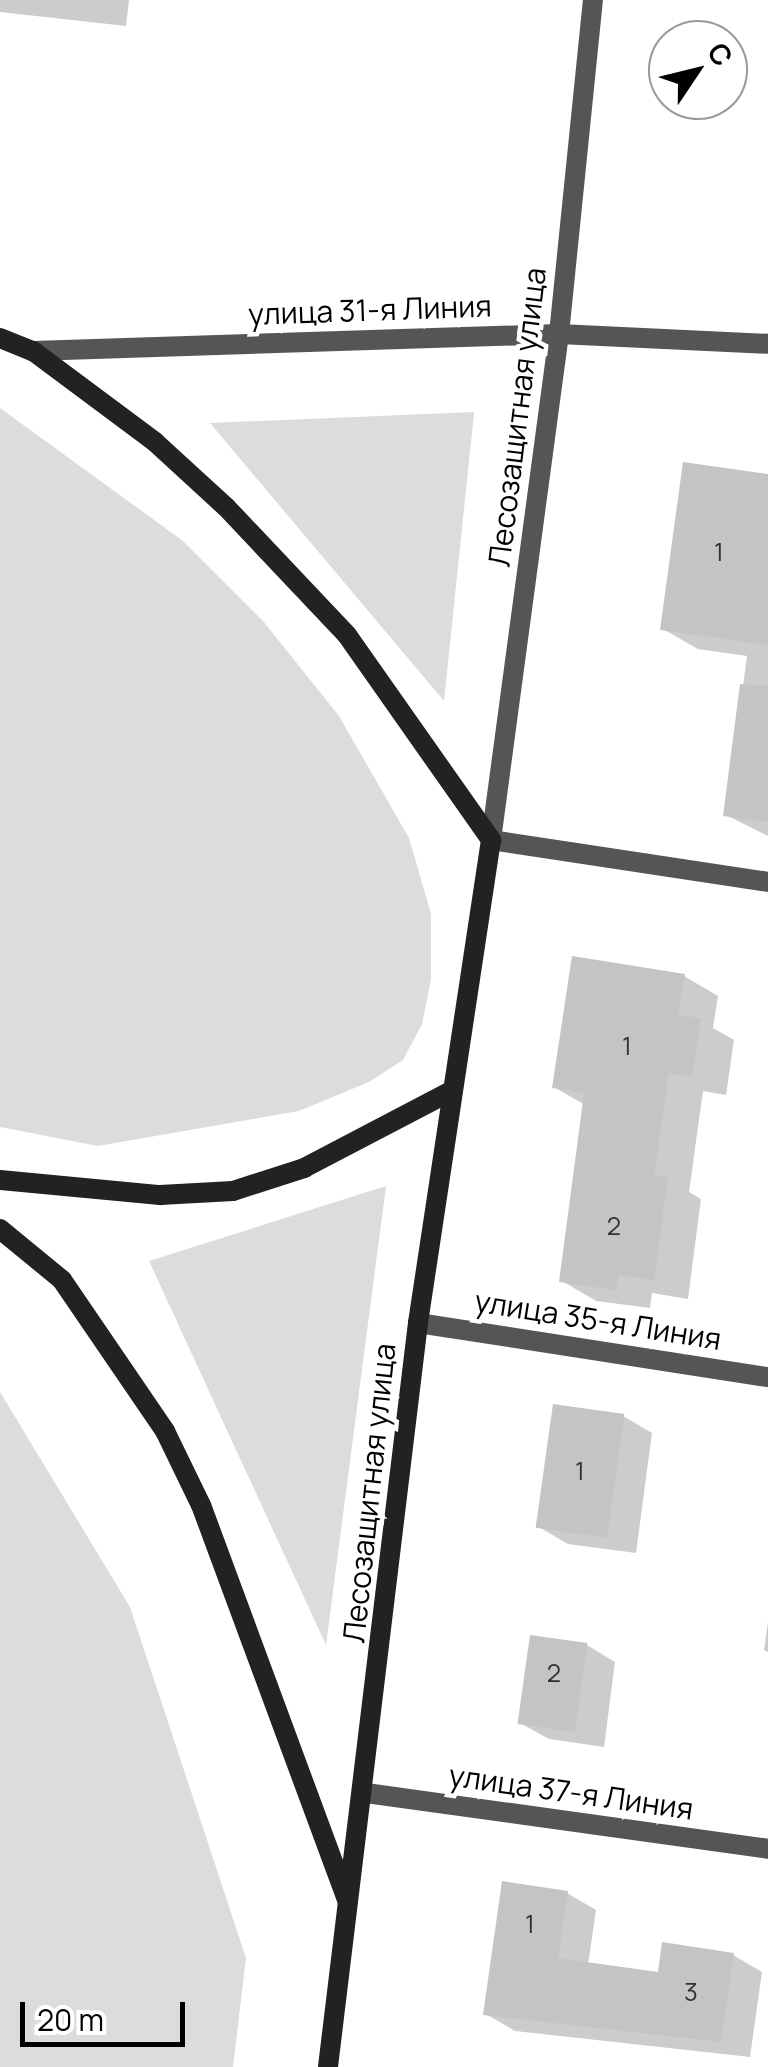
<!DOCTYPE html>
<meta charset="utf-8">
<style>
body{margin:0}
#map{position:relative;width:768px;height:2067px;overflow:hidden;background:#fff;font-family:Manrope,sans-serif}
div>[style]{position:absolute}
.green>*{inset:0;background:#dcdcdc}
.shadow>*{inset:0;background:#0003}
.building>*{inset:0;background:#c4c4c4;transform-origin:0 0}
.minor>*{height:20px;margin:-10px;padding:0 10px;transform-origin:10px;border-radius:10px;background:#555}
.tertiary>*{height:20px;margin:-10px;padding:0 10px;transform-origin:10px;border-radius:10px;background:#555}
.secondary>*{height:20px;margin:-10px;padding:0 10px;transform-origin:10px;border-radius:10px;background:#222}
span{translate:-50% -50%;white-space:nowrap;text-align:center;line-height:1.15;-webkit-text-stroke:9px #fff;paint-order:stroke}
.number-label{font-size:25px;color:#313131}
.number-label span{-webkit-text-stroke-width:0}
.street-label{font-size:30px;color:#000}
.north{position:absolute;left:648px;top:20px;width:100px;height:100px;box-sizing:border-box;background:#fff;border:2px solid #999;border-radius:50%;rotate:55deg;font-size:28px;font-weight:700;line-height:40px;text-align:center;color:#000}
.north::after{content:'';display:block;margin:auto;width:35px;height:45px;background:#000;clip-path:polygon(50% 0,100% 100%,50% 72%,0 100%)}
.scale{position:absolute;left:20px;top:2002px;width:165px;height:45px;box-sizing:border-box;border:5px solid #000;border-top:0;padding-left:12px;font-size:30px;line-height:35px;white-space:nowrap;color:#000;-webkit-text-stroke:8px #fff;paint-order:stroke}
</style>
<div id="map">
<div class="green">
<div style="clip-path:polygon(0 408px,183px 541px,263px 621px,339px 716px,409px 838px,431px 914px,431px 979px,422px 1024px,403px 1060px,369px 1082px,299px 1111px,98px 1146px,0 1127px)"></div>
<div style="clip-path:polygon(474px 412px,474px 413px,444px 701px,210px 423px)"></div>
<div style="clip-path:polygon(386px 1186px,326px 1645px,149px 1261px)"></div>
<div style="clip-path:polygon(0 1392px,130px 1607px,246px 1958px,233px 2067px,0 2067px)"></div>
</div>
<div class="shadow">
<div style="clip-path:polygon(0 0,129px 0,126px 26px,0 12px)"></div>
<div style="clip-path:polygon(768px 476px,768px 836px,726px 815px,747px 656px,698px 649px,663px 629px)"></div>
<div style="clip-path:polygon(684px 976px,718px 996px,713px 1028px,734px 1040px,726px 1095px,703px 1091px,689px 1192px,701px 1199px,688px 1299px,652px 1293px,650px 1308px,596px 1301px,562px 1281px,585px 1105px,554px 1087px)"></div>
<div style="clip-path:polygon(623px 1416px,652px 1433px,636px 1553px,568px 1544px,539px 1527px)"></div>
<div style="clip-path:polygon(768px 1622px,768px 1652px,764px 1650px)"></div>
<div style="clip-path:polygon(587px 1645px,615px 1662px,604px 1747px,549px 1739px,520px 1723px)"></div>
<div style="clip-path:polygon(567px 1893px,596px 1910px,588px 1965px,660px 1975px,733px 1955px,762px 1972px,750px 2057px,515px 2031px,486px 2014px)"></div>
</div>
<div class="building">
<div style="clip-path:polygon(683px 462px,768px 474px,768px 645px,660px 630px)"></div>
<div style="clip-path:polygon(740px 684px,768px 686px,768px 822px,723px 816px)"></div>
<div style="clip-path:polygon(572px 956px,685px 974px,678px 1015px,701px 1018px,692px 1077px,669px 1073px,654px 1175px,668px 1177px,654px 1280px,618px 1275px,616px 1290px,559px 1282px,584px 1093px,552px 1088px)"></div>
<div style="left:553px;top:1404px;width:72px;height:125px;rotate:8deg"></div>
<div style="left:530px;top:1635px;width:58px;height:90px;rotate:8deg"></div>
<div style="clip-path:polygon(502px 1881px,568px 1891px,558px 1958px,658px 1972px,662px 1942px,734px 1953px,721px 2042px,483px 2015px)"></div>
</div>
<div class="minor">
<div style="left:559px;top:334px;width:336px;rotate:-84.2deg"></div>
<div style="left:491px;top:840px;width:280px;rotate:8.6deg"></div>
<div style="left:418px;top:1323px;width:354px;rotate:8.8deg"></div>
<div style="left:366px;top:1793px;width:406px;rotate:7.9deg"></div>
</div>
<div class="tertiary">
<div style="left:33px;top:351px;width:526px;rotate:-1.85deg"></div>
<div style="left:559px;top:334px;width:209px;rotate:2.7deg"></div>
<div style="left:491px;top:840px;width:511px;rotate:-82.35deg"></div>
</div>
<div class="secondary">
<div style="left:0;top:338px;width:35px;rotate:22deg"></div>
<div style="left:33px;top:351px;width:152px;rotate:36.7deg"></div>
<div style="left:155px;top:442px;width:96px;rotate:42.5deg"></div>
<div style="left:226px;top:507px;width:176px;rotate:46.6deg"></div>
<div style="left:347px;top:635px;width:251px;rotate:54.9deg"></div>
<div style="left:491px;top:840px;width:488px;rotate:98.6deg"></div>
<div style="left:418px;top:1323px;width:749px;rotate:96.9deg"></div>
<div style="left:0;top:1180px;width:161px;rotate:5.4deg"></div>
<div style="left:160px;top:1195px;width:73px;rotate:-3.1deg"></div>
<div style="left:233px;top:1191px;width:75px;rotate:-17.9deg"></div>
<div style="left:304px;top:1168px;width:168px;rotate:-27.6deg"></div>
<div style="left:0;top:1229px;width:80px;rotate:39.4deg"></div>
<div style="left:62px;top:1280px;width:183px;rotate:55.7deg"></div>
<div style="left:165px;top:1431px;width:82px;rotate:64.1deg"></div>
<div style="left:201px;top:1505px;width:423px;rotate:69.7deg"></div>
</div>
<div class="number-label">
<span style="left:719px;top:552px">1</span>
<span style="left:627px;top:1046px">1</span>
<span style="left:614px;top:1226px">2</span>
<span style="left:580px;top:1471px">1</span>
<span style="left:554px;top:1673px">2</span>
<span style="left:530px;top:1924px">1</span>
<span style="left:691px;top:1992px">3</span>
</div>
<div class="street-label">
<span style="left:370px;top:310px;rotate:-2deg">улица 31-я Линия</span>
<span style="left:517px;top:417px;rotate:-83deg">Лесозащитная улица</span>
<span style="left:598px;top:1320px;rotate:9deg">улица 35-я Линия</span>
<span style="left:369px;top:1493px;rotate:-84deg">Лесозащитная улица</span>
<span style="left:571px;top:1792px;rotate:8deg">улица 37-я Линия</span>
</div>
<div class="north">С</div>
<div class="scale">20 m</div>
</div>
